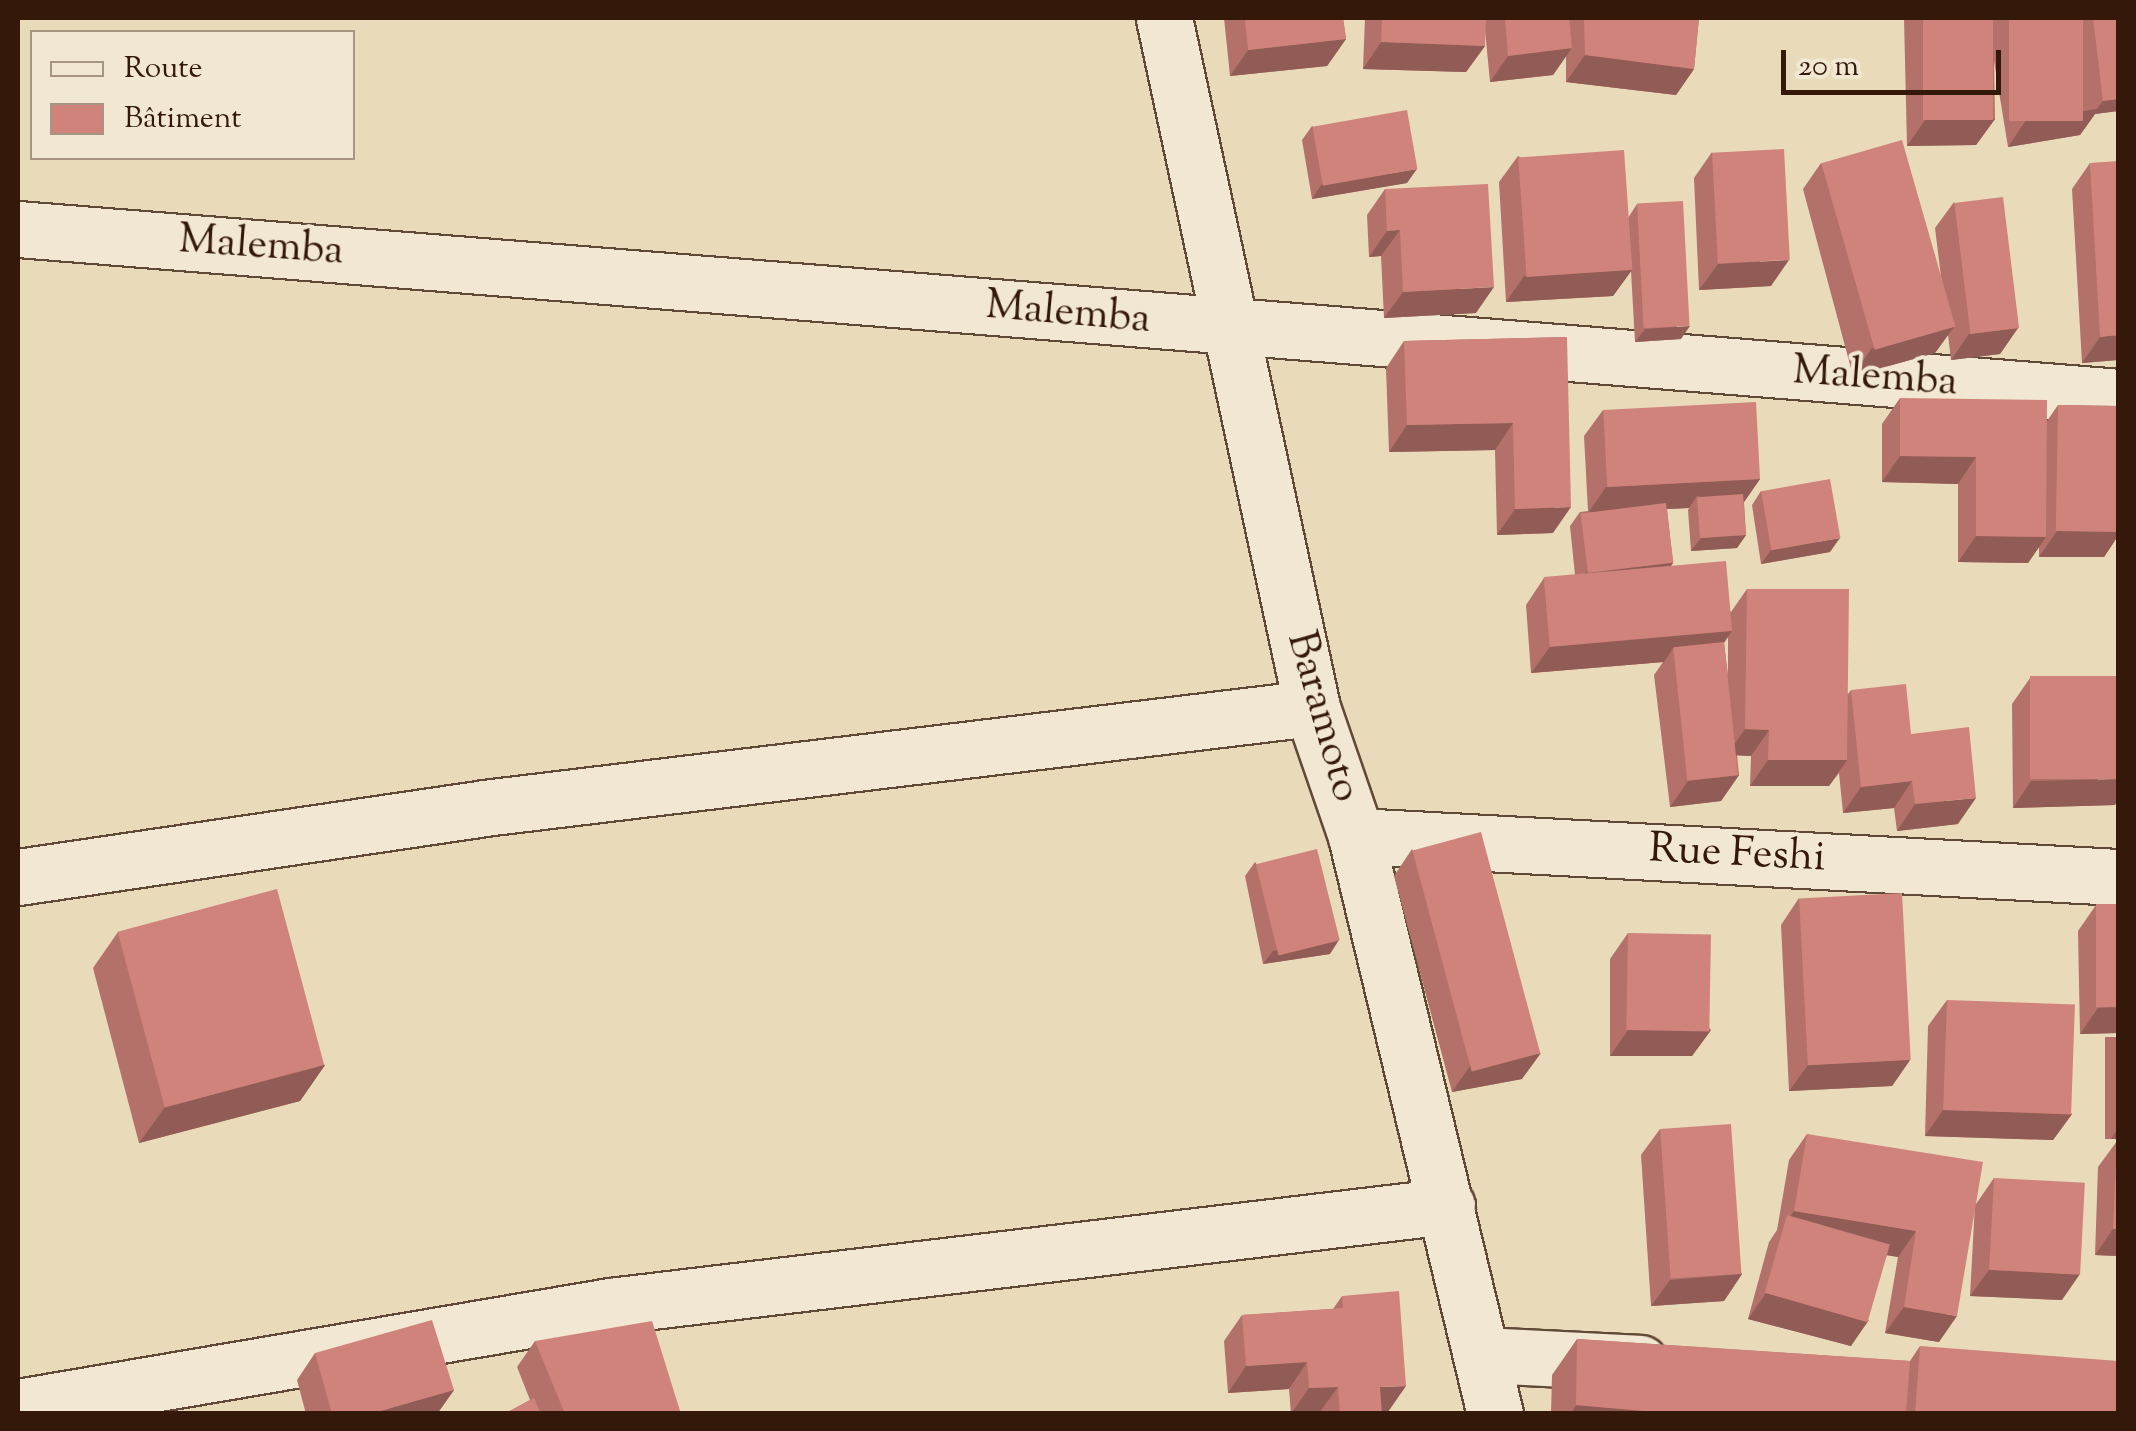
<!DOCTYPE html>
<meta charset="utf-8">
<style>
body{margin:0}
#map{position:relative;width:2136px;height:1431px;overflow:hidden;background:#e9daba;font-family:"Sorts Mill Goudy",serif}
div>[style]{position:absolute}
.roads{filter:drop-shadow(2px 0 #614937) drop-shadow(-2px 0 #614937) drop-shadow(0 2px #614937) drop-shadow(0 -2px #614937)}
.minor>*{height:55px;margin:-27.5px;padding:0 27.5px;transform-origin:27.5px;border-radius:27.5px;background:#f1e7d2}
.wall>*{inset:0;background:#b3716a;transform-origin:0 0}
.shaded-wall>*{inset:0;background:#925c56}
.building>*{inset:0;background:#d0837b;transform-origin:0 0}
span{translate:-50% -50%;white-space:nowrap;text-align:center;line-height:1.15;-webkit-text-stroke:8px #f1e7d2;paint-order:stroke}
.street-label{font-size:42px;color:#34190b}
.frame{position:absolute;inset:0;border:20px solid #34190b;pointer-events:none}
.legend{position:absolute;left:30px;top:30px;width:325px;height:130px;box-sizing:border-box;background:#f1e7d2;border:2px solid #a59582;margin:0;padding:12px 18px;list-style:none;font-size:30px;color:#34190b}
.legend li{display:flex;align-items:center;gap:20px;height:50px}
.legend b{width:50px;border:2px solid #a59582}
.scale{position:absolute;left:1781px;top:50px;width:220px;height:45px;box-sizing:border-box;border:5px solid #34190b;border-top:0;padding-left:12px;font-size:30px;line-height:35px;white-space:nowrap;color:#34190b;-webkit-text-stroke:8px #f1e7d2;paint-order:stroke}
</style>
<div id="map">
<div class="roads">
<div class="minor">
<div style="left:1164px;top:18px;width:706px;rotate:77.89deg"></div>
<div style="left:1312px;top:708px;width:135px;rotate:71deg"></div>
<div style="left:1356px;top:836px;width:594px;rotate:76.48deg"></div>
<div style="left:18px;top:229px;width:2107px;rotate:4.57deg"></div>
<div style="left:1356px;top:836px;width:763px;rotate:3.08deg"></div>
<div style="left:18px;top:877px;width:471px;rotate:-8.4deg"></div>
<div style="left:484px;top:808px;width:834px;rotate:-6.89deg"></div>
<div style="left:1484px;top:1355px;width:156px;rotate:2.9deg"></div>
<div style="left:18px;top:1407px;width:601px;rotate:-9.68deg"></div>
<div style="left:610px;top:1306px;width:843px;rotate:-6.81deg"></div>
</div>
</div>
<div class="wall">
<div style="clip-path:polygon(1224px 18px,1343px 18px,1346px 39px,1327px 66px,1230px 76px)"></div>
<div style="clip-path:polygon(1365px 18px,1699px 18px,1694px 69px,1676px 95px,1566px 82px,1566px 56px,1553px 75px,1490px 82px,1485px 30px,1485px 46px,1466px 72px,1363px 69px)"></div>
<div style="clip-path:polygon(1904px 18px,2118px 18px,2118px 111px,2095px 114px,2080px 135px,2008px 147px,1994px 61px,1995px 119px,1976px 145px,1907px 146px)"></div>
<div style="clip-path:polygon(1312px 126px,1407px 183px,1312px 199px,1302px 140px)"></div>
<div style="clip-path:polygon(1712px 152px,1771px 286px,1699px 290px,1694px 178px)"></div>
<div style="clip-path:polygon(1518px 156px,1628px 218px,1637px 204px,1681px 339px,1635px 342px,1631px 271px,1613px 296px,1506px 302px,1499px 182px)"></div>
<div style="clip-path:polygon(1821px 163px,1942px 285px,1935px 228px,1954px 202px,2018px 328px,2000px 354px,1951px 360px,1948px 335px,1935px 353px,1853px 376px,1803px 189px)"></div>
<div style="clip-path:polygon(2090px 163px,2118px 360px,2082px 363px,2072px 189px)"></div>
<div style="clip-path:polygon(1385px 189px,1476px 313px,1384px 318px,1381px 256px,1369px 257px,1367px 215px)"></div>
<div style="clip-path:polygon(1567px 337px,1553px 533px,1497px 535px,1495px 450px,1389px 452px,1386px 368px,1404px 341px)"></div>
<div style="clip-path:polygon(1900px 398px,2047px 421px,2058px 405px,2118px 406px,2118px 536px,2104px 557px,2039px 557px,2039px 547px,2028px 563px,1958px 562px,1958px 484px,1882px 482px,1882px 424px)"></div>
<div style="clip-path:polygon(evenodd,1603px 410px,1760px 479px,1744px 502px,1746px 535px,1737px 548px,1691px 551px,1688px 510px,1689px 508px,1667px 509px,1673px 563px,1670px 567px,1731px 612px,1747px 589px,1848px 694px,1851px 690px,1911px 734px,1958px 824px,1897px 831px,1894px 808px,1843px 813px,1839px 773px,1829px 786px,1750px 786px,1751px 756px,1737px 755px,1739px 775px,1721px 801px,1670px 807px,1654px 675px,1663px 662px,1531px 673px,1526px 605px,1544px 578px,1575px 575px,1570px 526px,1580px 512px,1588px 511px,1584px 436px,1603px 410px,1728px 637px,1728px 675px,1724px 643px,1728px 637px)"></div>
<div style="clip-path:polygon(1761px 491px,1830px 552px,1761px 564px,1752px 505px)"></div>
<div style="clip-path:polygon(2030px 678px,2115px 805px,2013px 808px,2012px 704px)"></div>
<div style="clip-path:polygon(1412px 849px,1522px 1079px,1452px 1092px,1394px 876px)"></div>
<div style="clip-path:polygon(1255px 862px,1330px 954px,1263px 964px,1245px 876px)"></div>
<div style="clip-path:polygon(1799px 898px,1910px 1060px,1892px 1086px,1789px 1091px,1781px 925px)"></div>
<div style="clip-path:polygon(2096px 905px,2118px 1033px,2080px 1034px,2078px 931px)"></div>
<div style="clip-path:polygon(118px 932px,325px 1065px,300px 1101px,139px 1143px,93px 968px)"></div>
<div style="clip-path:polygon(1628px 933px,1711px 1030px,1692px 1056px,1610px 1056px,1610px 959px)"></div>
<div style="clip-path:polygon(1947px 1000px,2072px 1114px,2053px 1140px,1925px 1136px,1928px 1026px)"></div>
<div style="left:2118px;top:1037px;width:102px;height:13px;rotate:90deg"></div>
<div style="clip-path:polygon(1660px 1129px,1742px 1274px,1724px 1301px,1651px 1306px,1641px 1155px)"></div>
<div style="clip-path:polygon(1807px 1134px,1976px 1204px,1994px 1178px,2062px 1300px,1970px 1296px,1975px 1204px,1939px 1342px,1885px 1333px,1898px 1257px,1887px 1255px,1851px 1346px,1748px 1319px,1769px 1242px,1777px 1230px,1789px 1160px)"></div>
<div style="clip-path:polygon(2117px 1141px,2118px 1141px,2118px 1256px,2095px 1255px,2098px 1167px)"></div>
<div style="clip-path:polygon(1342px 1296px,1388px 1412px,1382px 1412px,1382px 1414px,1291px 1414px,1289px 1389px,1228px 1393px,1224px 1341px,1242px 1315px,1333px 1309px)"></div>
<div style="clip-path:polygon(1577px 1339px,1910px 1361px,1920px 1346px,2118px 1414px,1551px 1414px,1552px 1375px)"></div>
<div style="clip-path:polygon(535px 1341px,681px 1414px,504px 1414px,530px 1400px,517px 1367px)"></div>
<div style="clip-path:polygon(315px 1353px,454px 1390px,437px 1414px,306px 1414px,297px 1380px)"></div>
</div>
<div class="shaded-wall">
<div style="clip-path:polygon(1346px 39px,1327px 66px,1230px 76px,1248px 50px)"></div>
<div style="clip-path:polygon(1381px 42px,1485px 46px,1466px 72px,1363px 69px)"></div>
<div style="clip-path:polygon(1572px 48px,1553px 75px,1490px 82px,1508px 56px)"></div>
<div style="clip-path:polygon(1585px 55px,1694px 69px,1676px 95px,1566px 82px)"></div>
<div style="clip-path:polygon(2118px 99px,2118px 111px,2095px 114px,2080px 135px,2008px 147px,2026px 120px,2097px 109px,2103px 101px)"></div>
<div style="clip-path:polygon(1995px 119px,1976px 145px,1907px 146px,1925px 120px)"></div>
<div style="clip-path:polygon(1417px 169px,1407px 183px,1312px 199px,1321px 185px)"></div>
<div style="clip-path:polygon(1400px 230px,1381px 256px,1369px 257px,1387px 231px)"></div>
<div style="clip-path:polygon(1789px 260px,1771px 286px,1699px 290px,1718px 264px)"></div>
<div style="clip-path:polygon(1632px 270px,1613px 296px,1506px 302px,1524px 276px)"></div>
<div style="clip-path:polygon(1494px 287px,1476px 313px,1384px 318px,1403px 292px)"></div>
<div style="clip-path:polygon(1690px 326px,1681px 339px,1635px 342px,1645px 329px)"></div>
<div style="clip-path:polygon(1954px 327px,1935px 353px,1853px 376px,1871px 349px)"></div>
<div style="clip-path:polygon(2018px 328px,2000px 354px,1951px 360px,1969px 334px)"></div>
<div style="clip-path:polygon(2118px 335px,2118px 360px,2082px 363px,2100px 337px)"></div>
<div style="clip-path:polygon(1513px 423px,1495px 450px,1389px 452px,1407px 425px)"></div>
<div style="clip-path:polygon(1900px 456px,1976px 457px,1958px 484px,1882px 482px)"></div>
<div style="clip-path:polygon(1760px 479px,1742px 505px,1697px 496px,1689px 508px,1588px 513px,1606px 487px)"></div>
<div style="clip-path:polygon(1571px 507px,1553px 533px,1497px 535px,1515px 509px)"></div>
<div style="clip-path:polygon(2057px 531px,2118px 531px,2118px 536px,2104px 557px,2039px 557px)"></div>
<div style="clip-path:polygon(1746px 535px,1737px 548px,1691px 551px,1701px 538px)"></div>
<div style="clip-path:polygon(1976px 536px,2046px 537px,2028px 563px,1958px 562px)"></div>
<div style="clip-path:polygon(1840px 538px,1830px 552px,1761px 564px,1771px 550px)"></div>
<div style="clip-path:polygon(1673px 563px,1663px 577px,1576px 585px,1586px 572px)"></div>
<div style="clip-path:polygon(1732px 631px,1714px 657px,1673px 648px,1664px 662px,1531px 673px,1550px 647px)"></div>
<div style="clip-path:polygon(1745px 729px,1769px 730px,1751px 756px,1727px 755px)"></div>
<div style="clip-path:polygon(1768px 760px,1847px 760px,1829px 786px,1750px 786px)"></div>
<div style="clip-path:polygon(1739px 775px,1721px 801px,1670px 807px,1688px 781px)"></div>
<div style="clip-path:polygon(2118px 779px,2118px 800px,2115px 805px,2013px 808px,2031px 781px)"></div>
<div style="clip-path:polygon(1912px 781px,1894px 808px,1843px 813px,1861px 787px)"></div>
<div style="clip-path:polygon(1976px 798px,1958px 824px,1897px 831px,1915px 804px)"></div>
<div style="clip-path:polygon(1339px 940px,1330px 954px,1263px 964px,1273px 951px)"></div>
<div style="clip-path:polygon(2118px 1007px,2118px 1033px,2080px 1034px,2098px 1008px)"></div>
<div style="clip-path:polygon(1628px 1030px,1711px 1030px,1692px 1056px,1610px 1056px)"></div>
<div style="clip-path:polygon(1541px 1053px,1522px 1079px,1452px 1092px,1470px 1066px)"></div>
<div style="clip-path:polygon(1910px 1060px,1892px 1086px,1789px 1091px,1808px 1065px)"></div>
<div style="clip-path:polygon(325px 1065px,300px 1101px,139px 1143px,165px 1107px)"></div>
<div style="clip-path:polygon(1943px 1110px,2072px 1114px,2053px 1140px,1925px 1136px)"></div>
<div style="clip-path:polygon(2118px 1128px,2118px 1139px,2111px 1139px)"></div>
<div style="clip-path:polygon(1794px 1211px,1916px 1231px,1898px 1257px,1781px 1238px,1785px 1224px)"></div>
<div style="clip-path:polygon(2113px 1229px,2118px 1229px,2118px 1256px,2095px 1255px)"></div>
<div style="clip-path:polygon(1989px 1270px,2080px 1274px,2062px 1300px,1970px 1296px)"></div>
<div style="clip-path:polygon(1742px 1274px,1724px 1301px,1651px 1306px,1670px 1280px)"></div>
<div style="clip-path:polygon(1766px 1293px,1869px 1320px,1851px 1346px,1748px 1319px)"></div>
<div style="clip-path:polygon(1904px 1307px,1957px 1316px,1939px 1342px,1885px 1333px)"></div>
<div style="clip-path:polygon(1307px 1362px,1289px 1389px,1228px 1393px,1246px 1366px)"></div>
<div style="clip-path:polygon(1406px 1386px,1388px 1412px,1362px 1413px,1380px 1387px)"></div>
<div style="clip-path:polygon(1338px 1387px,1319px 1413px,1291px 1414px,1309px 1388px)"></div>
<div style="clip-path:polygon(454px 1390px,437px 1414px,370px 1414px)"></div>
<div style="clip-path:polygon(1576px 1405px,1678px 1414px,1571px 1414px)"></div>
</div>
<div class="building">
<div style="clip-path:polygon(1245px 18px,1343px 18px,1346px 39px,1248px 50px)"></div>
<div style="clip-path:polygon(1382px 18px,1486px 18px,1485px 46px,1381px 42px)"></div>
<div style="clip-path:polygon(1505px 18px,1569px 18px,1572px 48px,1508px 56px)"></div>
<div style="clip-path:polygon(1584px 18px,1699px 18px,1694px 69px,1585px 55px)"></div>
<div style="left:1923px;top:18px;width:70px;height:102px"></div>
<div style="left:2009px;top:18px;width:74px;height:103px"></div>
<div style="clip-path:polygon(2093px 18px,2118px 18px,2118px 99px,2103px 101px)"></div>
<div style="left:1407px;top:110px;width:60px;height:96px;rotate:80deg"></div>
<div style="left:1902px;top:140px;width:194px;height:84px;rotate:74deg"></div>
<div style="left:1784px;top:149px;width:111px;height:72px;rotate:87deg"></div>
<div style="left:1624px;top:150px;width:120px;height:106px;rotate:86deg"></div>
<div style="clip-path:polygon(2118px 161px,2118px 335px,2100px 337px,2090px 163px)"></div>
<div style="clip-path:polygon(1488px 184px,1494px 287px,1403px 292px,1400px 230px,1387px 231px,1385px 189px)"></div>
<div style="left:2003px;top:197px;width:132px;height:49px;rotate:83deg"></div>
<div style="left:1683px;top:201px;width:125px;height:46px;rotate:87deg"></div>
<div style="clip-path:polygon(1567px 337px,1571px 507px,1515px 509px,1513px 423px,1407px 425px,1404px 341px)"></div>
<div style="clip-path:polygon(1900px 398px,2047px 400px,2046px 537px,1976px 536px,1976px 457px,1900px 456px)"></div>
<div style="left:1756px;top:402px;width:77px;height:153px;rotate:87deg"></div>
<div style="left:2058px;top:405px;width:60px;height:126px;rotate:1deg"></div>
<div style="left:1830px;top:479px;width:60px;height:70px;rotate:80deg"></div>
<div style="left:1743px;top:494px;width:41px;height:46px;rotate:86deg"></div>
<div style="left:1666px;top:503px;width:60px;height:86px;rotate:83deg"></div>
<div style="left:1726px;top:561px;width:70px;height:183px;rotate:85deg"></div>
<div style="clip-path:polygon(1747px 589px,1849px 589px,1847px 760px,1768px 760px,1769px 730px,1745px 729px)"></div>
<div style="left:1724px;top:642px;width:134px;height:51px;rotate:84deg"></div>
<div style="left:2118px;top:676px;width:103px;height:88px;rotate:90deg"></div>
<div style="clip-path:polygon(1906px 684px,1911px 734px,1969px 727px,1976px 798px,1915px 804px,1912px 781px,1861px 787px,1851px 690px)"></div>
<div style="left:1481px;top:832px;width:229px;height:71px;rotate:75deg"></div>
<div style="left:1317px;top:849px;width:94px;height:63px;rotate:76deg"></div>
<div style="left:277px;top:889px;width:182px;height:165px;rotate:75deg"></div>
<div style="left:1902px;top:893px;width:167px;height:103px;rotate:87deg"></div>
<div style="left:2118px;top:904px;width:103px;height:22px;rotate:90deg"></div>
<div style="left:1628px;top:933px;width:83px;height:97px;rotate:1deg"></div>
<div style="left:1947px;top:1000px;width:128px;height:110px;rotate:2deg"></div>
<div style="left:1731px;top:1124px;width:150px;height:71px;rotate:86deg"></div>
<div style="clip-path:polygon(1807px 1134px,1983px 1162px,1957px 1316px,1904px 1307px,1916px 1231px,1794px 1211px)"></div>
<div style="clip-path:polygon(2117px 1141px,2118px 1141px,2118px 1229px,2113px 1229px)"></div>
<div style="left:1994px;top:1178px;width:91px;height:92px;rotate:3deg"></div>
<div style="left:1787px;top:1215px;width:107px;height:81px;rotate:16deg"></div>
<div style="clip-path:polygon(1399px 1291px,1406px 1386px,1380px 1387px,1382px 1414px,1340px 1414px,1338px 1387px,1309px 1388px,1307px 1362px,1246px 1366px,1242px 1315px,1343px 1308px,1342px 1296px)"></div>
<div style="clip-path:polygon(432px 1320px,454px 1390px,370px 1414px,332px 1414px,315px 1353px)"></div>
<div style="clip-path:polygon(652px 1321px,681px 1414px,565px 1414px,535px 1341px)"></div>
<div style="clip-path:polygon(1577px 1339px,1910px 1361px,1906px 1414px,1678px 1414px,1576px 1405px)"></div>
<div style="clip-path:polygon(1920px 1346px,2118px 1361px,2118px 1414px,1915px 1414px)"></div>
<div style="clip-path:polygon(534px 1398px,541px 1414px,504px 1414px)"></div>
</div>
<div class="street-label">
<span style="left:261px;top:247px;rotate:4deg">Malemba</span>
<span style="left:1068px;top:314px;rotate:5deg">Malemba</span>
<span style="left:1875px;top:378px;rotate:4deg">Malemba</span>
<span style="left:1322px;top:717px;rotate:74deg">Baramoto</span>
<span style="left:1737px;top:855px;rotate:3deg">Rue Feshi</span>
</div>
<div class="frame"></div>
<ul class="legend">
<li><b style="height:12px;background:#f1e7d2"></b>Route</li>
<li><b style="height:28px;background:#d0837b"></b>Bâtiment</li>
</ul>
<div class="scale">20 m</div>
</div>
